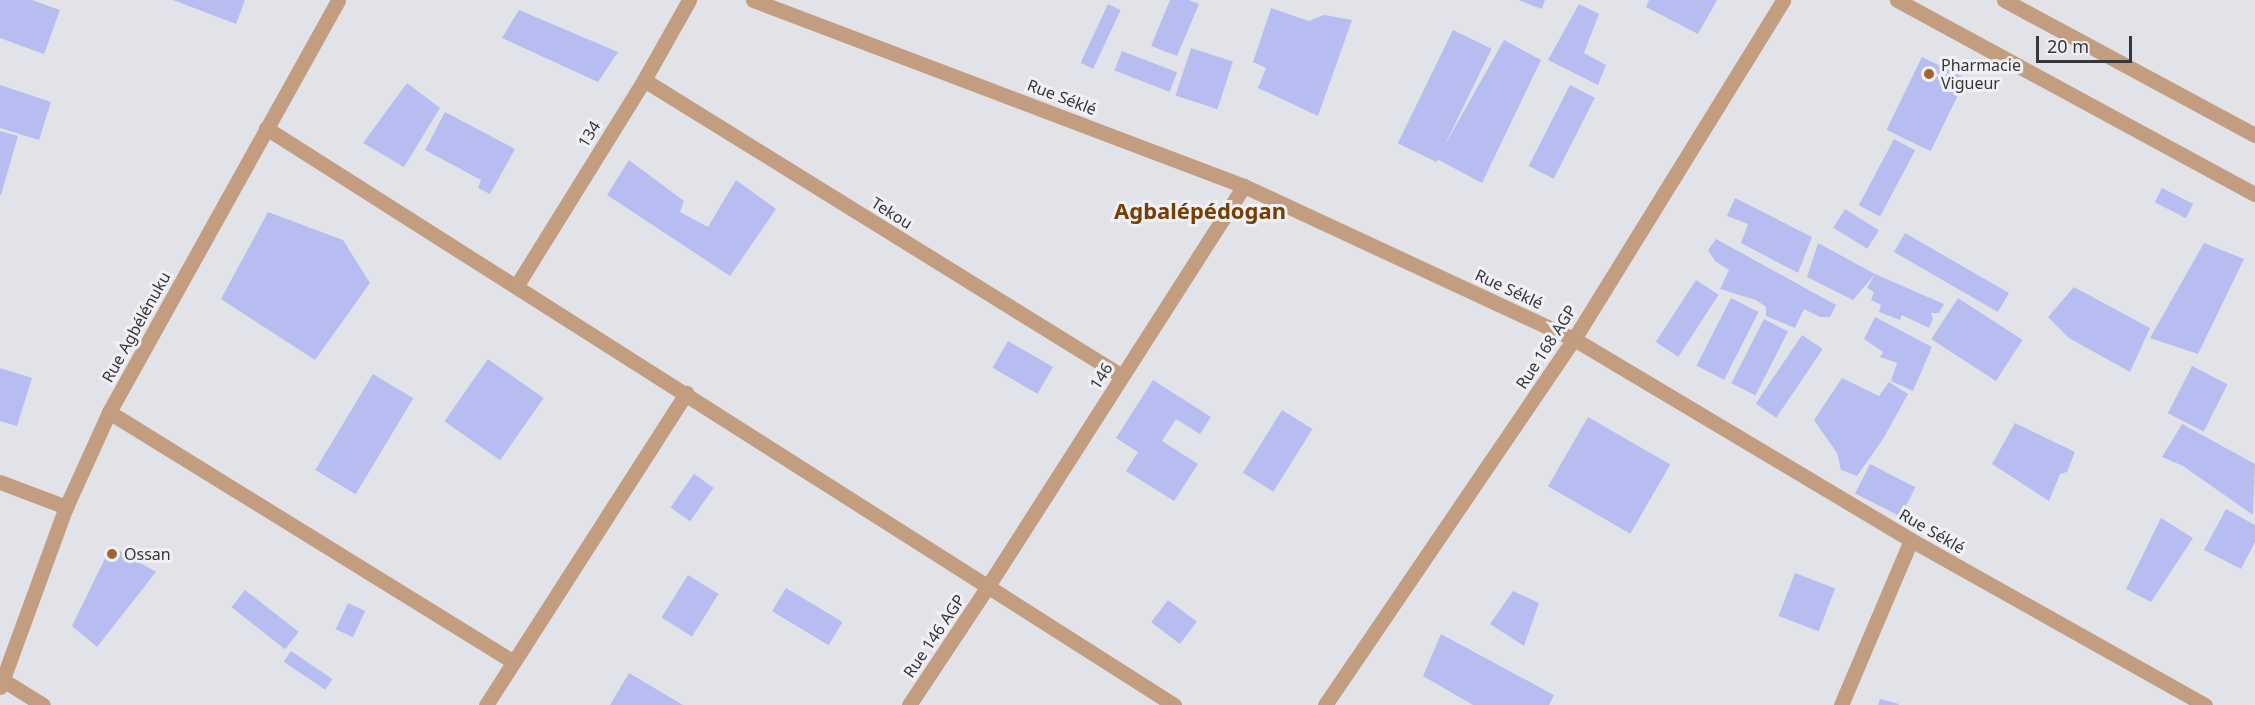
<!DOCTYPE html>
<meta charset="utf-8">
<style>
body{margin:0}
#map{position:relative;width:2255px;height:705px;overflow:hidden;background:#e2e3e8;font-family:"Noto Sans",sans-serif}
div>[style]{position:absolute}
.building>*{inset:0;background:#b8bdf1;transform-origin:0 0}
.minor>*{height:15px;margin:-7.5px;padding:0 7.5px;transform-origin:7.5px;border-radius:7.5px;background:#c39d80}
.dots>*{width:16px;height:16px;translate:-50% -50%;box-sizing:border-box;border:3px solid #f0f0f6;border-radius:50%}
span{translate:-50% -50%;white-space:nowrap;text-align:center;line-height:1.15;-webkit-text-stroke:6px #f0f0f6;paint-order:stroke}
.poi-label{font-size:16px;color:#373739}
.left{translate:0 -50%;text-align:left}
.street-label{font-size:16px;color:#373739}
.district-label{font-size:22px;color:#763e02;font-weight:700}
.scale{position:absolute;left:2036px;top:36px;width:96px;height:27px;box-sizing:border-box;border:3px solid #373739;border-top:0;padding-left:8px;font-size:18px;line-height:21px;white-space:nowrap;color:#373739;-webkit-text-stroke:4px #f0f0f6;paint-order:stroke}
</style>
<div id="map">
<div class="building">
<div style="clip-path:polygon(0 0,32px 0,60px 10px,44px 54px,0 38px)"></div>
<div style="clip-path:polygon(173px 0,245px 0,236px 24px)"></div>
<div style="clip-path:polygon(1170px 0,1189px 0,1199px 4px,1177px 56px,1151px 46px)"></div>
<div style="clip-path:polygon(1518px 0,1545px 0,1542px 9px)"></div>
<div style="clip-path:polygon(1649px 0,1717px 0,1698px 34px,1646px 7px)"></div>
<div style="left:1108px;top:4px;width:14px;height:65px;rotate:25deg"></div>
<div style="clip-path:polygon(1579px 4px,1599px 14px,1584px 53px,1606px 65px,1598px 85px,1548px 60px)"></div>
<div style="clip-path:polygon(1271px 8px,1309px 21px,1324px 15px,1352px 20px,1318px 116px,1258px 88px,1266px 68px,1253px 62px)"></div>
<div style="clip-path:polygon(519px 10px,618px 52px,598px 82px,502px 38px)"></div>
<div style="left:1453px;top:30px;width:43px;height:126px;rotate:26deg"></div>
<div style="clip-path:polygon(1504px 40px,1541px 60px,1482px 183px,1437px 159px)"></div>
<div style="left:1191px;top:48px;width:44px;height:50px;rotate:18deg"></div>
<div style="left:1122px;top:51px;width:59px;height:21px;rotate:21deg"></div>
<div style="left:1922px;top:57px;width:49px;height:81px;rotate:26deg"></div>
<div style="clip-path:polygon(407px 83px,440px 108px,404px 167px,363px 143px)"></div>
<div style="clip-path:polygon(0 85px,51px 102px,39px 140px,0 128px)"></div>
<div style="left:1570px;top:85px;width:28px;height:91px;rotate:27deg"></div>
<div style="clip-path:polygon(445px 112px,515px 149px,490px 194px,478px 188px,481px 180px,425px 150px)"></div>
<div style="clip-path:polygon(0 131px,18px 136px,1px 195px,0 195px)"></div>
<div style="left:1894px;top:139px;width:24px;height:75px;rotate:28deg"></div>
<div style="clip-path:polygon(629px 160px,684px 201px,680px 212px,708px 227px,736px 180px,776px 209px,730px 276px,607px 195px)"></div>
<div style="left:2162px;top:188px;width:35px;height:16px;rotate:27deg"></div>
<div style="clip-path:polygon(1735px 198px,1812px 237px,1798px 273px,1741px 243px,1748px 224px,1727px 216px)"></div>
<div style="left:1845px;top:209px;width:40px;height:22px;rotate:32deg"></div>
<div style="clip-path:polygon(268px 212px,343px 240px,370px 283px,315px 360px,221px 299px)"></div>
<div style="left:1905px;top:233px;width:120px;height:22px;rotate:30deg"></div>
<div style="clip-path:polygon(1716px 239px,1836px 305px,1830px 317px,1820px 317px,1804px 309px,1795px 328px,1766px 316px,1766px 307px,1756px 300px,1720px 289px,1729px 270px,1715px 261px,1708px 250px)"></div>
<div style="clip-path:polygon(1818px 243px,1875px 274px,1944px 304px,1939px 313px,1931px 313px,1933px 319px,1929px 328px,1902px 315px,1900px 320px,1879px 312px,1881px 305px,1871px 300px,1874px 292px,1867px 288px,1875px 274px,1853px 300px,1807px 277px)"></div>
<div style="clip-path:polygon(2204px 243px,2244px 259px,2198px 354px,2150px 338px)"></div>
<div style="left:1696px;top:280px;width:27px;height:74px;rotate:33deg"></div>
<div style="clip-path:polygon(2074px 287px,2150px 328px,2130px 372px,2069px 338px,2048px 317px)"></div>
<div style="left:1731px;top:298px;width:31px;height:76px;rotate:27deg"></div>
<div style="left:1958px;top:298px;width:77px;height:49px;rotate:33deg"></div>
<div style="clip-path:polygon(1875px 317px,1932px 347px,1913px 391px,1891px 381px,1897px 363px,1880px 357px,1883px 352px,1864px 339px)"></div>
<div style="left:1764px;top:319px;width:27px;height:72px;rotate:27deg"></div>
<div style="left:1802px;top:335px;width:25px;height:83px;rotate:34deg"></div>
<div style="left:1008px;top:341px;width:52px;height:31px;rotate:30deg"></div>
<div style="left:488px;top:359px;width:68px;height:76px;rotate:35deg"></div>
<div style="left:2192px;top:366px;width:40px;height:53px;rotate:27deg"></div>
<div style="clip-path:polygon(0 368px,32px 378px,17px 426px,0 421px)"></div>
<div style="left:373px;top:374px;width:47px;height:112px;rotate:31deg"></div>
<div style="clip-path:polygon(1842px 378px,1879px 396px,1889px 382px,1908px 394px,1883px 439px,1857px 476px,1841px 470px,1837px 453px,1814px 420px)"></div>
<div style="clip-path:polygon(1153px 380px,1211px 417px,1200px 434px,1176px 419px,1162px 441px,1198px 464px,1174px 501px,1126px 471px,1138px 452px,1116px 438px)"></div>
<div style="left:1282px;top:410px;width:36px;height:74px;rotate:32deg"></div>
<div style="left:1588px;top:417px;width:95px;height:80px;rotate:30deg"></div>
<div style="clip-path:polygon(2015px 423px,2075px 452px,2067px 472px,2060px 474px,2049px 501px,1992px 464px)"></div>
<div style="clip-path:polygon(2182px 424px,2255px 464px,2253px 515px,2183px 466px,2162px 457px)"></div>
<div style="left:1870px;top:464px;width:51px;height:33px;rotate:27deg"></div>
<div style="left:694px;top:474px;width:24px;height:41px;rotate:35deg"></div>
<div style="clip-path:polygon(2226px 509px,2255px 525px,2255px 542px,2241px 569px,2204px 550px)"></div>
<div style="clip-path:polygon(2161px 518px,2193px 538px,2151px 602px,2126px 589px)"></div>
<div style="clip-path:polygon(111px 546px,156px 572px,97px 647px,72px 626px)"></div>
<div style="left:1795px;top:573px;width:43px;height:46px;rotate:21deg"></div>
<div style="left:688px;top:575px;width:36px;height:50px;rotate:32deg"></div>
<div style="left:786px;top:588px;width:66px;height:27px;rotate:31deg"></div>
<div style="left:245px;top:590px;width:68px;height:22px;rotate:38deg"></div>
<div style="clip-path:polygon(1513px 591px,1539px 603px,1524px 646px,1490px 624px)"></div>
<div style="left:1168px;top:600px;width:36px;height:28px;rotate:37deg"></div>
<div style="left:348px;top:603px;width:19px;height:29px;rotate:25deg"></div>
<div style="clip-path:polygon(1441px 634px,1554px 695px,1549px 705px,1473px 705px,1423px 676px)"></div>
<div style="left:291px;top:651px;width:50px;height:13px;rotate:34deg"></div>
<div style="clip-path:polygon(629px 673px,683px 705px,610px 705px)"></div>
<div style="clip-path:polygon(1880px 699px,1899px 704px,1898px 705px,1878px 705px)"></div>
</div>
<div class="minor">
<div style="left:753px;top:0;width:525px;rotate:20.75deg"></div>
<div style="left:1244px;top:186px;width:364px;rotate:24.9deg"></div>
<div style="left:1574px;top:339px;width:392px;rotate:30.8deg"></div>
<div style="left:1911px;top:540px;width:337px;rotate:29.3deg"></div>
<div style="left:1897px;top:0;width:407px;rotate:28.5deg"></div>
<div style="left:2004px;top:0;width:285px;rotate:28.3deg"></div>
<div style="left:644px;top:80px;width:562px;rotate:31.77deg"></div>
<div style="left:266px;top:128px;width:1076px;rotate:32.43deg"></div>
<div style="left:517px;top:285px;width:241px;rotate:-58.2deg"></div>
<div style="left:644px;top:80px;width:92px;rotate:-60.6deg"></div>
<div style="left:109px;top:412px;width:475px;rotate:31.7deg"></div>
<div style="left:0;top:482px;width:71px;rotate:20.7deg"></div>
<div style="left:3px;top:680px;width:47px;rotate:32deg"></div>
<div style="left:0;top:687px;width:192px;rotate:-69.9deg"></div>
<div style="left:66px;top:507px;width:104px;rotate:-65.6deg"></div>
<div style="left:109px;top:412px;width:471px;rotate:-60.9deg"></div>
<div style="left:486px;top:705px;width:371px;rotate:-57.3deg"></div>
<div style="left:909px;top:705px;width:143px;rotate:-56.4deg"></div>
<div style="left:988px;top:586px;width:475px;rotate:-57.4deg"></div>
<div style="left:1325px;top:705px;width:443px;rotate:-55.8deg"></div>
<div style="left:1574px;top:339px;width:398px;rotate:-58.3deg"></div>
<div style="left:1841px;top:705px;width:179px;rotate:-67deg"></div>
</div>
<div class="dots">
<div style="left:1929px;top:74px;background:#a4642d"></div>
<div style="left:112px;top:554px;background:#a4642d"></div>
</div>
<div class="poi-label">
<span class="left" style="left:1941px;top:74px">Pharmacie<br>Vigueur</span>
<span class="left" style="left:124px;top:554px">Ossan</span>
</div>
<div class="street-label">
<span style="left:1062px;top:97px;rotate:21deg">Rue Séklé</span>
<span style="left:589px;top:134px;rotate:-58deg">134</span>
<span style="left:892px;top:213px;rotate:32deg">Tekou</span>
<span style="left:1509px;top:289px;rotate:25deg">Rue Séklé</span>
<span style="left:136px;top:327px;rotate:-61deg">Rue Agbélénuku</span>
<span style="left:1546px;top:347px;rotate:-57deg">Rue 168 AGP</span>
<span style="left:1101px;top:376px;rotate:-57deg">146</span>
<span style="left:1932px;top:531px;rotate:30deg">Rue Séklé</span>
<span style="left:934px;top:636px;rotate:-56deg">Rue 146 AGP</span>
</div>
<div class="district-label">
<span style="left:1200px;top:211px">Agbalépédogan</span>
</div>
<div class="scale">20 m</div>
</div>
